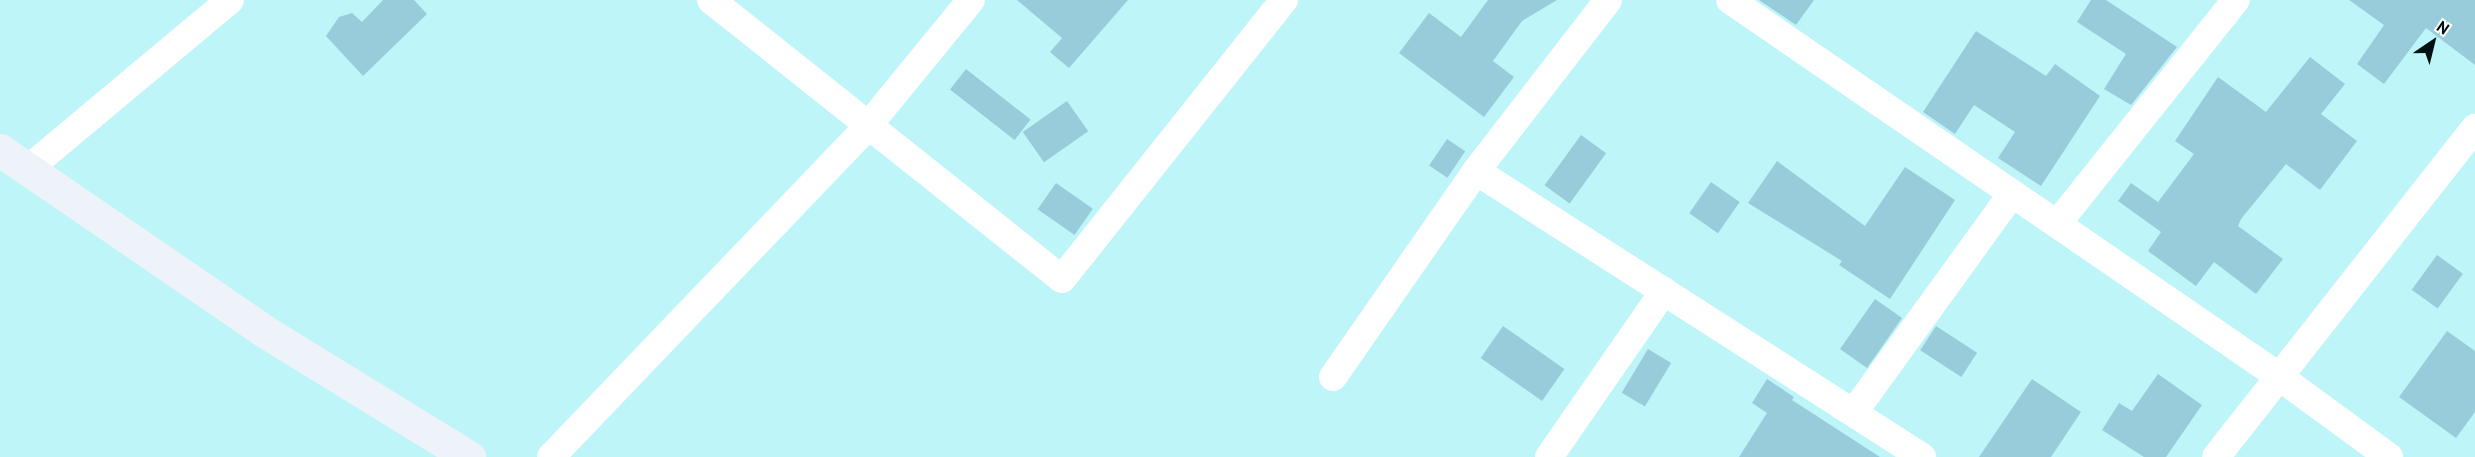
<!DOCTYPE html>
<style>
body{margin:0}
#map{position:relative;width:2475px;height:457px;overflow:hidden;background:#bdf5f8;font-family:"PT Sans",sans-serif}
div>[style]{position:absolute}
.building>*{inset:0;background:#99ccdb;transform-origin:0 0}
.street>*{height:28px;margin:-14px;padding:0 14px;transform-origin:14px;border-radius:14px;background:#fff}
.secondary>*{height:33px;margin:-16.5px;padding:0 16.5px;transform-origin:16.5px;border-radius:16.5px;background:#eef3fa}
span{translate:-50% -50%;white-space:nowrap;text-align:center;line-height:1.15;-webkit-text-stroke:6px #fff;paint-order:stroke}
.north{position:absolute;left:2403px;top:12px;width:60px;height:60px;-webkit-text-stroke:4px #fff;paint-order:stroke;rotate:35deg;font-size:16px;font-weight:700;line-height:24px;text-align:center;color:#001112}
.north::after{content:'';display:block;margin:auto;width:21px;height:27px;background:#001112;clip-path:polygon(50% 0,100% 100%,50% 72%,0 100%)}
</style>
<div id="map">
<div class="building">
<div style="clip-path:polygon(383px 0,414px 0,427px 14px,363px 76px,326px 36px,339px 17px,352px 13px,362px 22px)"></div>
<div style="clip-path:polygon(1017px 0,1128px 0,1069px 68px,1050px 52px,1062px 38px)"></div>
<div style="clip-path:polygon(1488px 0,1557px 0,1522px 21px,1493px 61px,1514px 77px,1484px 117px,1399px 53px,1429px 13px,1461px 37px)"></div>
<div style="clip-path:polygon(1759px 0,1814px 0,1796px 25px)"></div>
<div style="clip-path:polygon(2091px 0,2106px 0,2177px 47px,2131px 105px,2104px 89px,2126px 54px,2077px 22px)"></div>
<div style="clip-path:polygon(2349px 0,2475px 0,2475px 65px,2426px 28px,2384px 84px,2357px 64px,2384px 25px)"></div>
<div style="clip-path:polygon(1976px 31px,2046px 76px,2055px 64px,2100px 96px,2041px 186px,1998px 158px,2015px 132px,1974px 105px,1955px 134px,1923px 112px)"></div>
<div style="clip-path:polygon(2310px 57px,2345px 84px,2321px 114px,2357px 141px,2320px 190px,2286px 164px,2241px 219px,2238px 226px,2283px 259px,2256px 294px,2214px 262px,2196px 286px,2148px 251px,2161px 232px,2118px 201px,2131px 183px,2158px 202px,2194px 154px,2175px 141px,2218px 77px,2266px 112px)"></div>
<div style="left:966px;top:69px;width:82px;height:26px;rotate:38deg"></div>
<div style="left:1067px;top:101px;width:37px;height:54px;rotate:55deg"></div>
<div style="left:1581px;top:135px;width:31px;height:62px;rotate:36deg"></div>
<div style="left:1447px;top:139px;width:22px;height:32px;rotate:34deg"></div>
<div style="clip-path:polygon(1777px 161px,1865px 226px,1905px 167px,1955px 200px,1890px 299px,1839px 265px,1842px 261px,1748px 203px)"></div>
<div style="left:1711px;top:182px;width:35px;height:38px;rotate:35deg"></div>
<div style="left:1056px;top:183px;width:45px;height:32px;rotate:35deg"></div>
<div style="left:2437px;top:255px;width:32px;height:43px;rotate:36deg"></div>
<div style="left:1875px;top:299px;width:33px;height:61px;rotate:35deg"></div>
<div style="left:1503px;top:326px;width:75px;height:39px;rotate:35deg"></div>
<div style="left:1936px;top:326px;width:49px;height:29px;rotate:33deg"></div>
<div style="clip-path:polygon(2447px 331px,2475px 351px,2475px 412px,2456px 438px,2399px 397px)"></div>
<div style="left:1648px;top:349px;width:27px;height:51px;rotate:31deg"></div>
<div style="clip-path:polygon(2158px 374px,2202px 405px,2166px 457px,2144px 457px,2102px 430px,2119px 403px,2132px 411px)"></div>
<div style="clip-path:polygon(1767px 379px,1794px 397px,1792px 400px,1880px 457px,1739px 457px,1767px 413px,1752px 403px)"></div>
<div style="clip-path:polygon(2032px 379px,2081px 412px,2051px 457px,1979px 457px)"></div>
</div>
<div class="street">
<div style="left:711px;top:0;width:448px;rotate:38.5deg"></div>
<div style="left:1062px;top:279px;width:357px;rotate:-51.5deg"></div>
<div style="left:1730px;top:0;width:663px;rotate:34.43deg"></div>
<div style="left:2277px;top:375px;width:139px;rotate:36.2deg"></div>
<div style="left:28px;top:169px;width:263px;rotate:-39.9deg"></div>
<div style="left:1476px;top:171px;width:530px;rotate:32.67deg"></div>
<div style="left:2057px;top:224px;width:287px;rotate:-51.4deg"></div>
<div style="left:1333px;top:377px;width:251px;rotate:-55.2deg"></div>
<div style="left:1476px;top:171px;width:216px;rotate:-52.3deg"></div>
<div style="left:1854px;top:412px;width:269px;rotate:-54.1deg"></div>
<div style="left:551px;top:457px;width:457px;rotate:-46.2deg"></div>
<div style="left:867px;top:127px;width:164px;rotate:-50.7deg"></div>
<div style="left:1549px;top:457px;width:202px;rotate:-55.3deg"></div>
<div style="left:2216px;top:457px;width:419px;rotate:-51.8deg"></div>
</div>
<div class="secondary">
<div style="left:0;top:150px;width:320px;rotate:34.4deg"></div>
<div style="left:264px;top:331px;width:241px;rotate:31.6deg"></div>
</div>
<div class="north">N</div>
</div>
